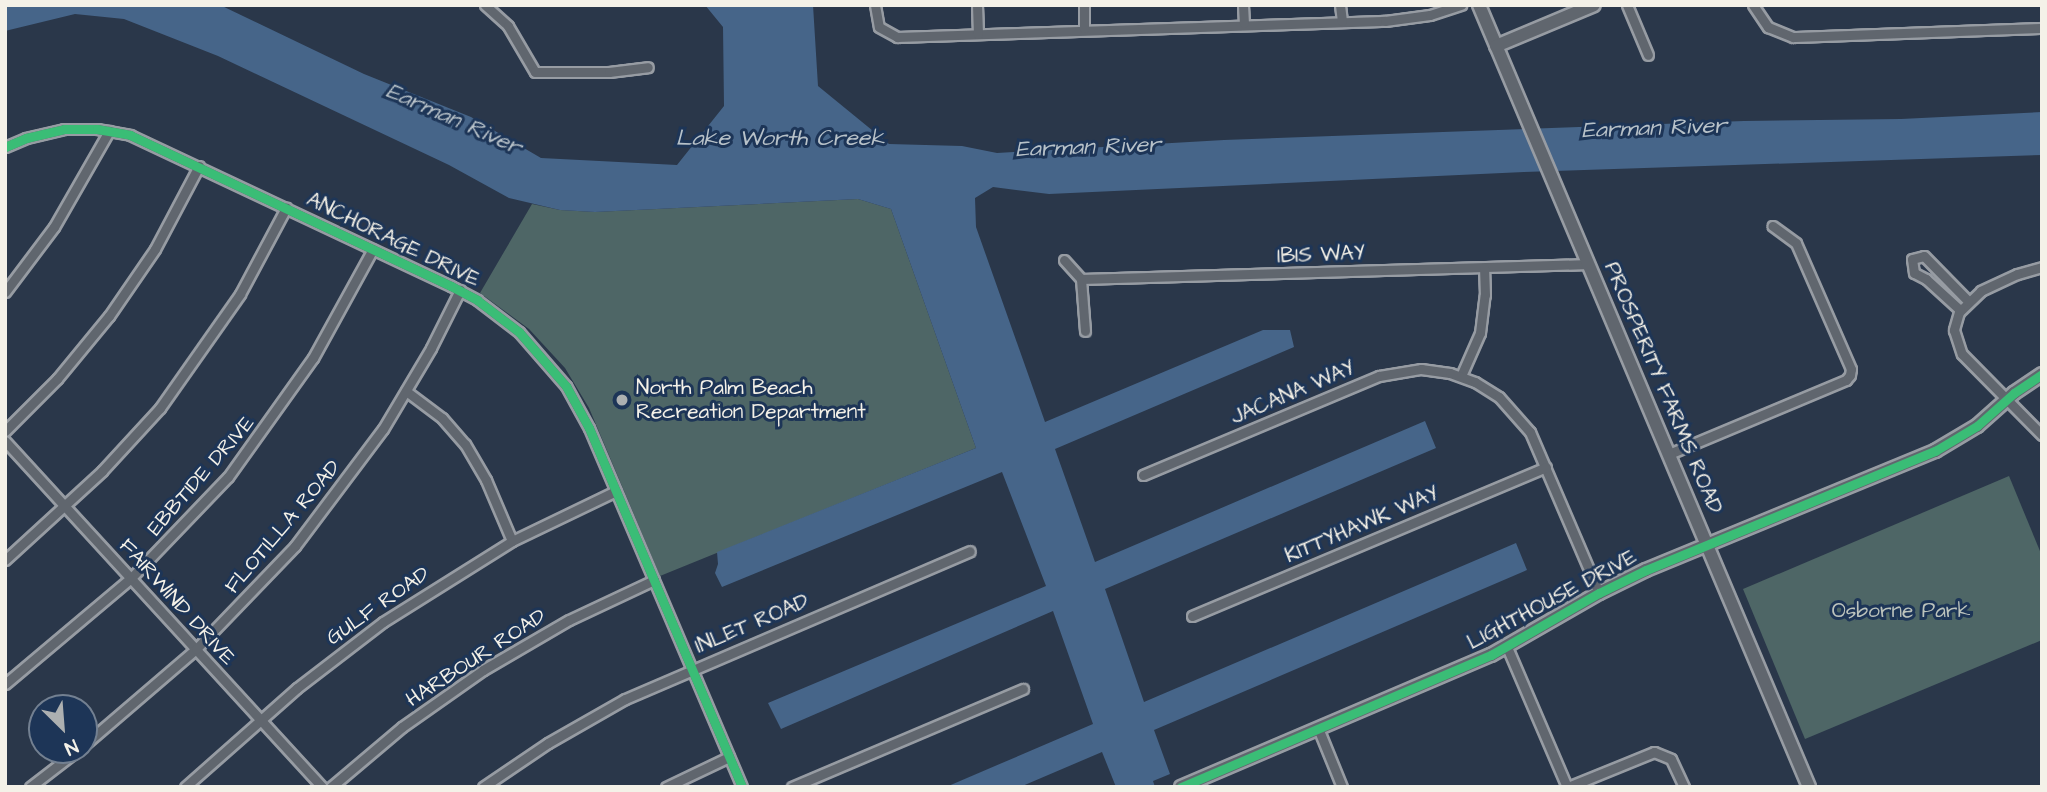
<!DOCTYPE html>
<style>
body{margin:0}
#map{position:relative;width:2047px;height:792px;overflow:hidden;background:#2a374a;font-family:"Architects Daughter",sans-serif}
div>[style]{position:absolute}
.green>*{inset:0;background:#4e6666}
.water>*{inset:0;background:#466589}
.roads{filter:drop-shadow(2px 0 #979ca3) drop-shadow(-2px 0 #979ca3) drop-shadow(0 2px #979ca3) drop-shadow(0 -2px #979ca3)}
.street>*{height:9px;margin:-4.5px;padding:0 4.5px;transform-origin:4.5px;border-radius:4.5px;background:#60666e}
.secondary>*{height:12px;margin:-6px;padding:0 6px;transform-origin:6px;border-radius:6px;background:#60666e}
.cycleway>*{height:9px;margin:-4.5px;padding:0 4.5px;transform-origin:4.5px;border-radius:4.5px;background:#3abd76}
.dots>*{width:19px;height:19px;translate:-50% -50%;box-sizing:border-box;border:4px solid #1d3557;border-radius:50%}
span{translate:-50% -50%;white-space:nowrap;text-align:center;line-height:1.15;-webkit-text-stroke:6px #1d3557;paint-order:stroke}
.street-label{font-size:21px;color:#f4f1e8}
.poi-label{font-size:21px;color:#f4f1e8}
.left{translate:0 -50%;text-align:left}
.park-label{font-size:21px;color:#bcc3bc}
.water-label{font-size:23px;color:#b8c2c9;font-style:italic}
.frame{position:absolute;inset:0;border:7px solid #f4f1e8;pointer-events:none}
.north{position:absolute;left:28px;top:694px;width:70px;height:70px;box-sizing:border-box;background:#1d3557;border:2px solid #738091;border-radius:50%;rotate:155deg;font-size:19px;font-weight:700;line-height:28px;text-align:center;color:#f4f1e8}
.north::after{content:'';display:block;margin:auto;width:24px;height:32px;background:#adb0b1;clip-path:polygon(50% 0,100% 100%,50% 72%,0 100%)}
</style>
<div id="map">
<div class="green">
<div style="clip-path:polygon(858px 199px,891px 209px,976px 448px,660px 576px,589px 408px,565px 368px,529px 329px,480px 293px,532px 204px,560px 210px,595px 212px)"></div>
<div style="clip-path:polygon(2009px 476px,2042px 556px,2042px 640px,1805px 739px,1743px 589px)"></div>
</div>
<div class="water">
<div style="clip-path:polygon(5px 5px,220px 5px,364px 74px,471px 117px,541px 158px,677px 165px,724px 106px,723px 27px,705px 5px,813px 5px,818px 86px,889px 144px,962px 146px,997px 153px,1224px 140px,1744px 121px,1901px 119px,2042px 112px,2042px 155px,1524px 172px,1049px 194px,993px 187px,975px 198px,976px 227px,1045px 422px,1263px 330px,1290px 330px,1294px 347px,1055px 449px,1095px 562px,1425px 421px,1436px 448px,1105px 589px,1144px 702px,1516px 543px,1527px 570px,1154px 730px,1170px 774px,1153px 781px,1155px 787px,1116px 787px,1102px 752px,1020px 787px,946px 787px,1093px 724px,1053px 611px,781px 729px,768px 703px,1046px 586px,1002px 472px,722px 587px,715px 573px,718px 564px,717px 552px,976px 448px,891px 209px,858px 199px,595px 212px,560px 210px,509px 198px,449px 165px,218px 56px,124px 19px,75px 14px,5px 31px)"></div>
</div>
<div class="roads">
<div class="street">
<div style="left:485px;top:5px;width:31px;rotate:42deg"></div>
<div style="left:508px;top:26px;width:53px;rotate:59.6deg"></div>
<div style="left:535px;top:72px;width:74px"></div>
<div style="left:609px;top:72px;width:39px;rotate:-7deg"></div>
<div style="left:875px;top:5px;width:22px;rotate:80deg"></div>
<div style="left:879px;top:27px;width:21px;rotate:29deg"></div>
<div style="left:897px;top:37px;width:488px;rotate:-1.9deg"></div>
<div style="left:1385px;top:21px;width:45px;rotate:-7.6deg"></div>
<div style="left:1430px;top:15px;width:33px;rotate:-18deg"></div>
<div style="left:977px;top:5px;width:29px;rotate:88deg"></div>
<div style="left:1084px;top:5px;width:23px;rotate:90deg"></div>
<div style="left:1243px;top:5px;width:18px;rotate:87deg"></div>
<div style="left:1340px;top:5px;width:16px;rotate:83deg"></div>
<div style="left:1627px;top:5px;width:54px;rotate:67.2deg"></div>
<div style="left:1753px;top:5px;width:27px;rotate:56deg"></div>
<div style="left:1768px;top:27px;width:27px;rotate:22deg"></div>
<div style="left:1793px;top:37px;width:249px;rotate:-2.1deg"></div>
<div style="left:5px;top:147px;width:23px;rotate:-23deg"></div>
<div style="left:26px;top:138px;width:39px;rotate:-13deg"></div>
<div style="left:64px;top:129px;width:33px"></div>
<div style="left:97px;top:129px;width:34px;rotate:10deg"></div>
<div style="left:130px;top:135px;width:355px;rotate:25.2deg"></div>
<div style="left:451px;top:286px;width:30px;rotate:28deg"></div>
<div style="left:477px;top:300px;width:53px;rotate:37.3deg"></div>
<div style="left:519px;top:332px;width:72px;rotate:49deg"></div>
<div style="left:566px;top:386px;width:48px;rotate:61.3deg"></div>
<div style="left:589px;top:428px;width:390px;rotate:66.9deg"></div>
<div style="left:1064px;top:260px;width:25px;rotate:48deg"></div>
<div style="left:1081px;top:279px;width:508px;rotate:-1.69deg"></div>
<div style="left:2042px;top:267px;width:26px;rotate:164deg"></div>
<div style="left:2017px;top:274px;width:40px;rotate:155deg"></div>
<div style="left:1981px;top:291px;width:30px;rotate:136deg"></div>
<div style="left:1959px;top:312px;width:19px;rotate:106deg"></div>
<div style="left:1954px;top:330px;width:25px;rotate:72deg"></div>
<div style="left:1962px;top:354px;width:114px;rotate:45.4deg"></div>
<div style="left:1081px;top:279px;width:52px;rotate:85.6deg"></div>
<div style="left:5px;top:292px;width:81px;rotate:-53deg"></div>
<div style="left:54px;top:227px;width:111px;rotate:-60.2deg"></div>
<div style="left:1960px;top:310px;width:46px;rotate:-137.6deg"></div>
<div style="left:1926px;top:279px;width:13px;rotate:-153deg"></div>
<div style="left:1914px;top:273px;width:14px;rotate:-98deg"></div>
<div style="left:1912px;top:259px;width:12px;rotate:-14deg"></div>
<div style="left:1924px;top:256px;width:63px;rotate:45.6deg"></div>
<div style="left:1461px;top:376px;width:47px;rotate:-66.2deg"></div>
<div style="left:1480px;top:333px;width:38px;rotate:-83deg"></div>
<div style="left:1485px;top:295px;width:27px;rotate:-92deg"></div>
<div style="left:406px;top:391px;width:45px;rotate:36.9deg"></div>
<div style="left:442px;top:418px;width:35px;rotate:49deg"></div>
<div style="left:465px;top:444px;width:42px;rotate:59.7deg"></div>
<div style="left:486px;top:480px;width:66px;rotate:66.9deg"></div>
<div style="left:5px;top:431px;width:74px;rotate:-45deg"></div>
<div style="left:57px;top:379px;width:82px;rotate:-50.5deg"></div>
<div style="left:109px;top:316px;width:81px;rotate:-55.5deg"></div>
<div style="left:155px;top:249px;width:94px;rotate:-62.1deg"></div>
<div style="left:5px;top:441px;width:469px;rotate:47.5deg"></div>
<div style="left:1669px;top:454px;width:192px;rotate:-22.7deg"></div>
<div style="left:1846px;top:380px;width:6px;rotate:-51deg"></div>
<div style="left:1850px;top:375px;width:6px;rotate:-81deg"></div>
<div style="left:1851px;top:369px;width:137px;rotate:-113.6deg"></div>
<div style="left:1796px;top:243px;width:29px;rotate:-144deg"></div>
<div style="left:1143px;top:475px;width:256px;rotate:-22.8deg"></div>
<div style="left:1379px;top:376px;width:43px;rotate:-9.5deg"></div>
<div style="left:1421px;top:369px;width:29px;rotate:8deg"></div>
<div style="left:1450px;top:373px;width:27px;rotate:20deg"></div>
<div style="left:1475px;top:382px;width:28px;rotate:32deg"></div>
<div style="left:1499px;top:397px;width:47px;rotate:48.5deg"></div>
<div style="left:1530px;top:432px;width:175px;rotate:66.8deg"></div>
<div style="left:5px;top:560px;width:132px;rotate:-42.5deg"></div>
<div style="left:102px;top:471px;width:86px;rotate:-47.4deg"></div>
<div style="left:160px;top:408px;width:139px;rotate:-54.9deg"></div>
<div style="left:240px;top:294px;width:98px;rotate:-61.9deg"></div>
<div style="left:1192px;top:616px;width:384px;rotate:-22.8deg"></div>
<div style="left:1507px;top:647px;width:152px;rotate:66.8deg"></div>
<div style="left:5px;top:684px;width:165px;rotate:-40.1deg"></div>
<div style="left:131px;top:578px;width:140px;rotate:-46.2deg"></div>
<div style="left:228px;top:477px;width:146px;rotate:-54.5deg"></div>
<div style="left:313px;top:358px;width:124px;rotate:-61.2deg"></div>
<div style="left:1318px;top:728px;width:64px;rotate:67.9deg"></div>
<div style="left:84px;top:745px;width:148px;rotate:-40.6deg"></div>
<div style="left:196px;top:649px;width:143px;rotate:-46.1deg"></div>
<div style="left:295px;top:546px;width:146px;rotate:-53.1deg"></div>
<div style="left:383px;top:429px;width:94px;rotate:-59.3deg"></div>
<div style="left:431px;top:348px;width:65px;rotate:-63.4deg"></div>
<div style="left:30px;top:787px;width:61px;rotate:-37.6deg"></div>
<div style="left:185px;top:787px;width:149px;rotate:-41.5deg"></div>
<div style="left:297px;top:688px;width:108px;rotate:-37.5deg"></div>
<div style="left:383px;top:622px;width:152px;rotate:-32.1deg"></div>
<div style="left:512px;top:541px;width:115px;rotate:-25.7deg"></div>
<div style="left:331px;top:787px;width:93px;rotate:-40.2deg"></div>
<div style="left:402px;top:727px;width:99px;rotate:-35.1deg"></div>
<div style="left:483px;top:670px;width:99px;rotate:-30.2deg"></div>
<div style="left:569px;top:620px;width:94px;rotate:-25.2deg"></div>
<div style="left:483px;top:787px;width:78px;rotate:-34.1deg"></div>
<div style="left:548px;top:743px;width:89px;rotate:-29.7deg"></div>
<div style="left:625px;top:699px;width:375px;rotate:-23.2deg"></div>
<div style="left:666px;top:787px;width:70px;rotate:-25.5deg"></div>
<div style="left:792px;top:787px;width:251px;rotate:-23deg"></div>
<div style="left:1568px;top:787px;width:93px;rotate:-22.1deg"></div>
<div style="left:1654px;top:752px;width:18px;rotate:22deg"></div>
<div style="left:1671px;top:759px;width:31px;rotate:65deg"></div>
</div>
<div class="secondary">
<div style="left:1479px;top:5px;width:849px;rotate:67.12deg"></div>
<div style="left:1496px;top:46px;width:106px;rotate:-22.7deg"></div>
<div style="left:1181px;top:787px;width:337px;rotate:-23.1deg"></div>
<div style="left:1491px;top:655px;width:125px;rotate:-29.9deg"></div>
<div style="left:1599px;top:593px;width:52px;rotate:-26.1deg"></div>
<div style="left:1646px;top:570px;width:313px;rotate:-22.4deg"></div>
<div style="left:1935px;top:451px;width:49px;rotate:-30.8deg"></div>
<div style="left:1977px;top:426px;width:50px;rotate:-41.7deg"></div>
<div style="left:2014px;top:393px;width:34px;rotate:-34deg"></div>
</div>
</div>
<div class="cycleway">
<div style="left:5px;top:147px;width:23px;rotate:-23deg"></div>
<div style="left:26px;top:138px;width:39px;rotate:-13deg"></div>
<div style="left:64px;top:129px;width:33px"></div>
<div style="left:97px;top:129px;width:34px;rotate:10deg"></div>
<div style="left:130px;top:135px;width:355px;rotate:25.2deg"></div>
<div style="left:451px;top:286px;width:30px;rotate:28deg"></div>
<div style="left:477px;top:300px;width:53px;rotate:37.3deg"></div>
<div style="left:519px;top:332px;width:72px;rotate:49deg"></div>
<div style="left:566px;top:386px;width:48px;rotate:61.3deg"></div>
<div style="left:589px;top:428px;width:390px;rotate:66.9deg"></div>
<div style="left:1181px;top:787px;width:337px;rotate:-23.1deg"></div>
<div style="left:1491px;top:655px;width:125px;rotate:-29.9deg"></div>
<div style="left:1599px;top:593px;width:52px;rotate:-26.1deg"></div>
<div style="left:1646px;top:570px;width:313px;rotate:-22.4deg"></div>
<div style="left:1935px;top:451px;width:49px;rotate:-30.8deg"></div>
<div style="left:1977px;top:426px;width:50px;rotate:-41.7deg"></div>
<div style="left:2014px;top:393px;width:34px;rotate:-34deg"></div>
</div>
<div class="dots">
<div style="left:622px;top:400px;background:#adb0b1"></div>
</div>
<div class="street-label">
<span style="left:393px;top:240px;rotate:26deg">ANCHORAGE DRIVE</span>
<span style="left:1321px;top:255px;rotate:-2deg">IBIS WAY</span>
<span style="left:1663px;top:388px;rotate:67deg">PROSPERITY FARMS ROAD</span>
<span style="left:1293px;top:393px;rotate:-23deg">JACANA WAY</span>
<span style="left:201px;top:476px;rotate:-49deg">EBBTIDE DRIVE</span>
<span style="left:1362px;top:525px;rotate:-23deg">KITTYHAWK WAY</span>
<span style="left:283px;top:527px;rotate:-50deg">FLOTILLA ROAD</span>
<span style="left:1552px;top:600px;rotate:-28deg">LIGHTHOUSE DRIVE</span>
<span style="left:177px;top:602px;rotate:48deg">FAIRWIND DRIVE</span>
<span style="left:378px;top:606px;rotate:-35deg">GULF ROAD</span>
<span style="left:752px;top:624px;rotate:-23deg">INLET ROAD</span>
<span style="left:476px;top:658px;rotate:-33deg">HARBOUR ROAD</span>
</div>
<div class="poi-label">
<span class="left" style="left:636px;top:400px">North Palm Beach<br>Recreation Department</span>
</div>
<div class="park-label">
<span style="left:1901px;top:611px">Osborne Park</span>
</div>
<div class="water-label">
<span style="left:454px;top:119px;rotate:24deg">Earman River</span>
<span style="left:1654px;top:128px;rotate:-2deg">Earman River</span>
<span style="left:780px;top:138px">Lake Worth Creek</span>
<span style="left:1088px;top:147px;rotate:-2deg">Earman River</span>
</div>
<div class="frame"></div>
<div class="north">N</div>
</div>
